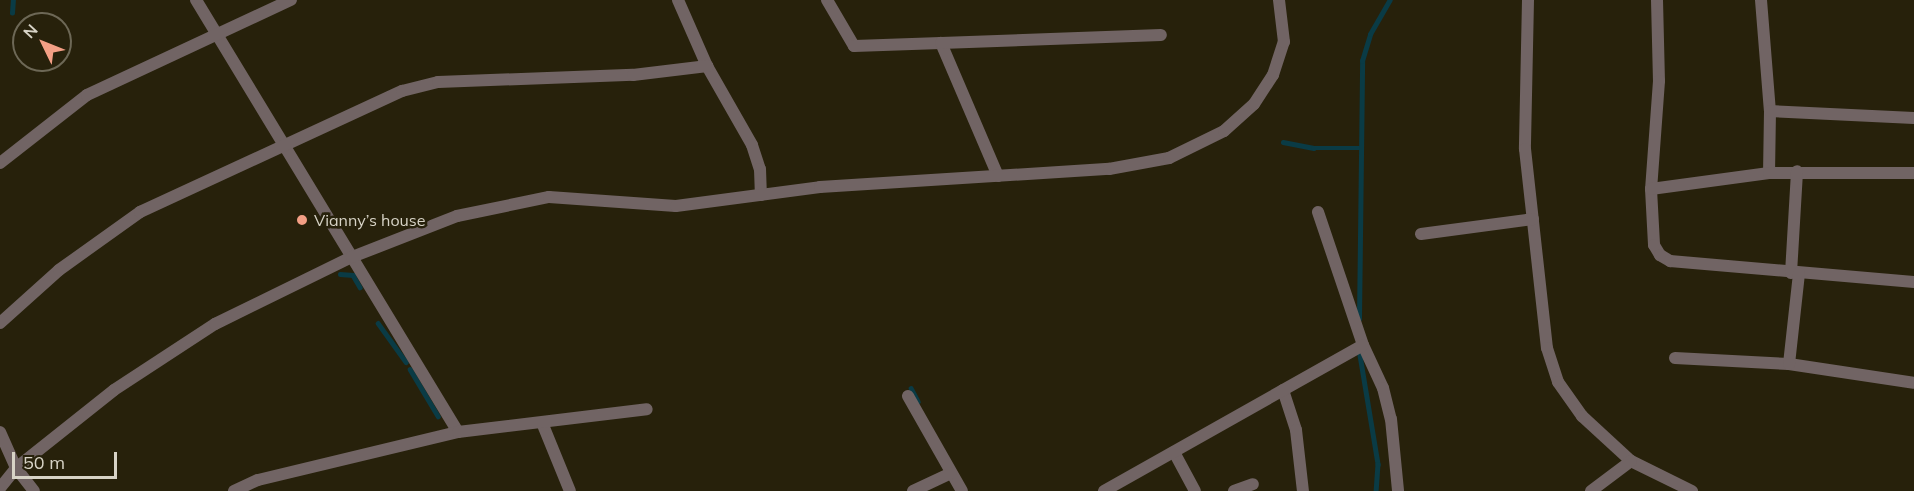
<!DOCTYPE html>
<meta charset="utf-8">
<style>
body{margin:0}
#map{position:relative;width:1914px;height:491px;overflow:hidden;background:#27210b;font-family:Mulish,sans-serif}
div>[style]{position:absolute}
.stream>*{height:4.5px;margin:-2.25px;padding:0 2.25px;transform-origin:2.25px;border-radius:2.25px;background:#0a3b45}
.minor>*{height:12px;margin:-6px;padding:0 6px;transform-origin:6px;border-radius:6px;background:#716464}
.dots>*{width:16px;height:16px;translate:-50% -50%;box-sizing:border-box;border:3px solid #27210b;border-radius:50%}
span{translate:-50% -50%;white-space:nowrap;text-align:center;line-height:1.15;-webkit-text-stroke:5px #27210b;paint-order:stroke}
.poi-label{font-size:16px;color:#d7d3c6}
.left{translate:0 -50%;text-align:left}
.north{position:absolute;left:12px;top:12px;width:60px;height:60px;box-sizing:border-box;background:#27210b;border:2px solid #6d6856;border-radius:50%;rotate:313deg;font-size:16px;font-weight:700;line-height:24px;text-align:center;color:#d7d3c6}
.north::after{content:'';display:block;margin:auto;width:21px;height:27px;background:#f39f85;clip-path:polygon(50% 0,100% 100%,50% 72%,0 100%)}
.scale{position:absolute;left:12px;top:452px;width:105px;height:27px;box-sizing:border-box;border:3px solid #d7d3c6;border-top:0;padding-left:8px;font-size:18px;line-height:21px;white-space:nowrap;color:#d7d3c6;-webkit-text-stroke:4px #27210b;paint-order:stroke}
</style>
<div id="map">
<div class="stream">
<div style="left:12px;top:13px;width:13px;rotate:-86deg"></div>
<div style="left:1283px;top:142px;width:31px;rotate:11deg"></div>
<div style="left:1313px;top:148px;width:47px"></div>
<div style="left:340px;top:274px;width:13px;rotate:4deg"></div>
<div style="left:353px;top:275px;width:14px;rotate:60deg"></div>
<div style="left:1359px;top:319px;width:258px;rotate:-89.3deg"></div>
<div style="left:1362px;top:61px;width:28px;rotate:-73deg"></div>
<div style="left:1370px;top:34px;width:39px;rotate:-60deg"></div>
<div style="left:378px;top:323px;width:48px;rotate:54.3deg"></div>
<div style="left:1359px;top:349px;width:117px;rotate:80.6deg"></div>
<div style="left:1378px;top:464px;width:27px;rotate:94deg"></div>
<div style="left:410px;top:369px;width:55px;rotate:59.2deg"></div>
<div style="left:911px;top:388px;width:15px;rotate:62deg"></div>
</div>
<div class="minor">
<div style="left:196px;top:0;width:505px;rotate:58.76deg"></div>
<div style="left:678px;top:0;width:72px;rotate:66.3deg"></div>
<div style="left:707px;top:66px;width:91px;rotate:60.3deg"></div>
<div style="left:752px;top:145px;width:25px;rotate:72deg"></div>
<div style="left:760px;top:169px;width:26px;rotate:88deg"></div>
<div style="left:827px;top:0;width:53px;rotate:59.6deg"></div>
<div style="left:854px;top:46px;width:87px;rotate:-2deg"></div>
<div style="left:1528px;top:0;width:149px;rotate:91.2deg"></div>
<div style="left:1525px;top:149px;width:200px;rotate:83.7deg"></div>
<div style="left:1547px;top:348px;width:36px;rotate:72deg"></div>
<div style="left:1558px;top:382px;width:42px;rotate:54.8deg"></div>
<div style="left:1582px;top:416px;width:67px;rotate:42.6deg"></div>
<div style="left:1631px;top:461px;width:68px;rotate:26.2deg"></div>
<div style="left:1657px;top:0;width:81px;rotate:88.6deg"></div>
<div style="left:1659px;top:81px;width:108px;rotate:94.2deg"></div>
<div style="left:1651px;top:189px;width:56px;rotate:86.9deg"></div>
<div style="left:1654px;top:245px;width:12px;rotate:59deg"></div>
<div style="left:1660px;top:255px;width:12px;rotate:31deg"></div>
<div style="left:1670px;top:261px;width:245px;rotate:4.9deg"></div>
<div style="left:1761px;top:0;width:111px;rotate:85.4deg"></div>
<div style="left:1770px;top:111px;width:62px;rotate:90.9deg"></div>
<div style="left:1770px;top:111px;width:144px;rotate:2.8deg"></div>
<div style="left:0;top:163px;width:110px;rotate:-38deg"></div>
<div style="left:87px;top:95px;width:225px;rotate:-25deg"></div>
<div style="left:998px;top:176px;width:145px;rotate:-113.2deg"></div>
<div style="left:941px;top:43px;width:220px;rotate:-2.1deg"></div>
<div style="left:1651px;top:189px;width:119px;rotate:-7.7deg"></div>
<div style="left:1769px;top:173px;width:145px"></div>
<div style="left:1318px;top:212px;width:140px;rotate:71.3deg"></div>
<div style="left:1363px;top:345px;width:47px;rotate:65.1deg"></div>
<div style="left:1383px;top:388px;width:32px;rotate:76deg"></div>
<div style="left:1391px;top:419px;width:72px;rotate:84.4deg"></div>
<div style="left:1421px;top:234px;width:113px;rotate:-7.6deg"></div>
<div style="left:1791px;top:273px;width:102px;rotate:-86.6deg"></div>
<div style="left:0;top:323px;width:79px;rotate:-41.9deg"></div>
<div style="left:59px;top:270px;width:100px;rotate:-35.6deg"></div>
<div style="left:140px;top:212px;width:289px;rotate:-24.8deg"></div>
<div style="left:402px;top:91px;width:37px;rotate:-14deg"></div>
<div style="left:438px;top:82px;width:195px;rotate:-2.1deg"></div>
<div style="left:633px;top:75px;width:75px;rotate:-6.9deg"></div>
<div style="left:1675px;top:358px;width:114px;rotate:3deg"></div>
<div style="left:1789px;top:364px;width:126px;rotate:8.6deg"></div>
<div style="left:1789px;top:364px;width:91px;rotate:-83.7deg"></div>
<div style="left:1283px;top:390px;width:42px;rotate:72deg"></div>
<div style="left:1296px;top:430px;width:61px;rotate:83.5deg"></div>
<div style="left:908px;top:396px;width:109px;rotate:60.4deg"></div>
<div style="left:543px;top:425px;width:71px;rotate:67.8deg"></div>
<div style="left:0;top:432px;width:39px;rotate:66deg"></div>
<div style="left:16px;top:468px;width:29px;rotate:52deg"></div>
<div style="left:1174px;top:452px;width:44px;rotate:61.7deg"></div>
<div style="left:0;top:488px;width:26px;rotate:-51deg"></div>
<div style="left:16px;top:468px;width:125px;rotate:-38.5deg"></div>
<div style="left:114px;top:390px;width:121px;rotate:-33.2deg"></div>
<div style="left:215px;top:324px;width:153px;rotate:-26.1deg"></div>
<div style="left:352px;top:257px;width:113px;rotate:-21.3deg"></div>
<div style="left:457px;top:216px;width:94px;rotate:-11.7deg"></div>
<div style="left:549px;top:197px;width:127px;rotate:4.1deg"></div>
<div style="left:676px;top:206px;width:145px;rotate:-7.5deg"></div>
<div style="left:820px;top:187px;width:290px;rotate:-3.6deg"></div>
<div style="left:1109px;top:169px;width:61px;rotate:-10.4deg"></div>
<div style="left:1169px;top:158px;width:61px;rotate:-26.1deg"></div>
<div style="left:1224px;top:131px;width:40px;rotate:-42deg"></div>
<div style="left:1254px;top:104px;width:35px;rotate:-57deg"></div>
<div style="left:1273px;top:75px;width:35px;rotate:-72deg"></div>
<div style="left:1284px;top:42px;width:42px;rotate:-96.8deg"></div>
<div style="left:234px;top:491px;width:26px;rotate:-25deg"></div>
<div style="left:258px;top:480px;width:206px;rotate:-13.5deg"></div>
<div style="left:458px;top:432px;width:190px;rotate:-6.9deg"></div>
<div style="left:913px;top:491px;width:42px;rotate:-25.3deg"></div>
<div style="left:1104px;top:491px;width:297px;rotate:-29.4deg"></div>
<div style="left:1234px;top:491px;width:20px;rotate:-20deg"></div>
<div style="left:1591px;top:491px;width:50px;rotate:-36.9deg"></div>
</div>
<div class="dots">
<div style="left:302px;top:220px;background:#f39f85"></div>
</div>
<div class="poi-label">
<span class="left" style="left:314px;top:220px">Vianny’s house</span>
</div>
<div class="north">N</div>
<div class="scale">50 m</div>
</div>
